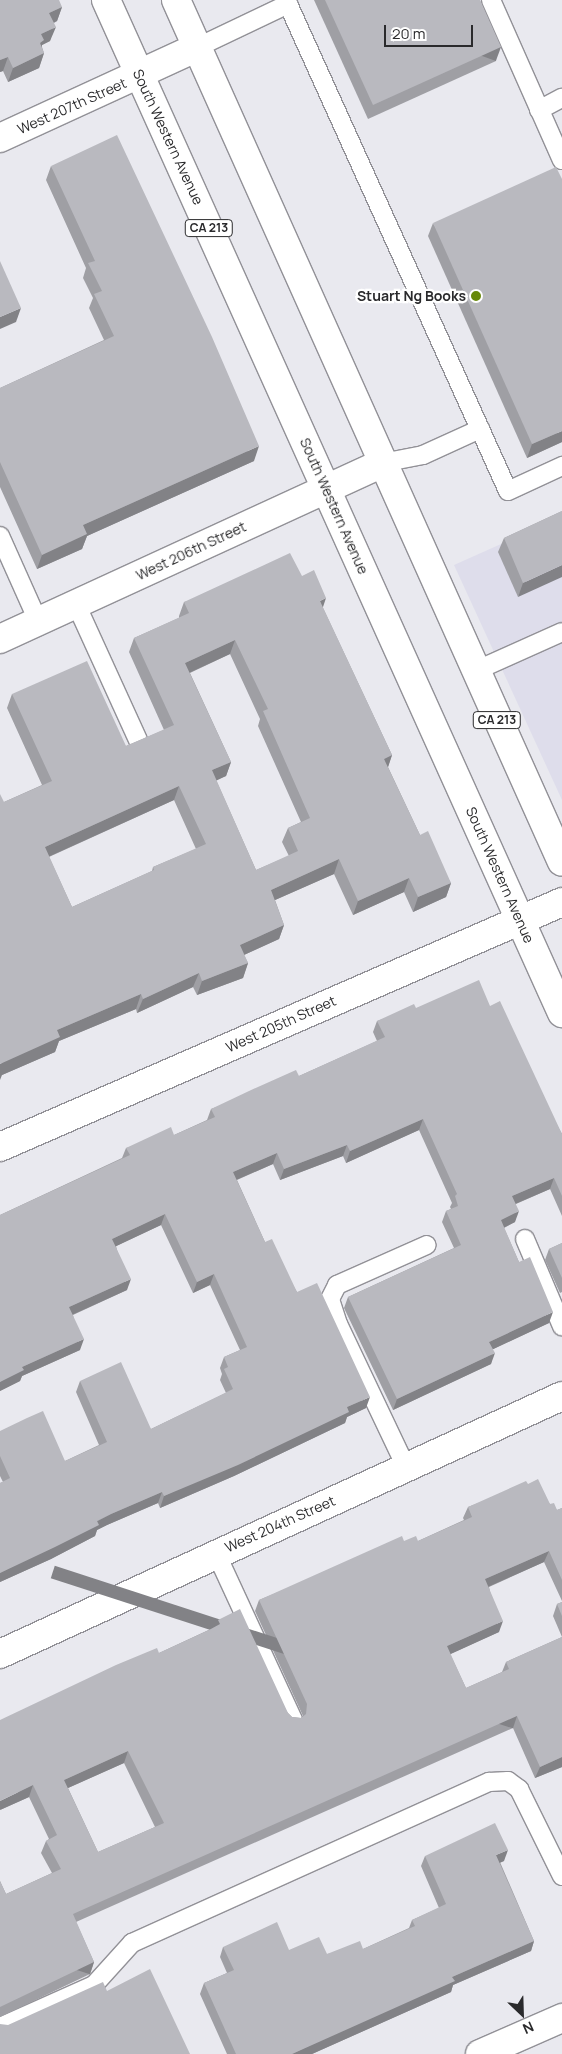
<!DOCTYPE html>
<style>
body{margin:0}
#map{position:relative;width:562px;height:2054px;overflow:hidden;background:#e9e9ef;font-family:Manrope,sans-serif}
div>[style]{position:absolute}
.built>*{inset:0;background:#deddeb}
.roads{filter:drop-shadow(1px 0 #929197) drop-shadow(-1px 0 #929197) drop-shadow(0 1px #929197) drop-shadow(0 -1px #929197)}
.lane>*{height:18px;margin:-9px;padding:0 9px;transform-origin:9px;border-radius:9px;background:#fff}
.street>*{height:28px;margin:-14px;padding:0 14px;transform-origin:14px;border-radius:14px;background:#fff}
.primary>*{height:28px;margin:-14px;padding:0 14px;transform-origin:14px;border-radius:14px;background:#fff}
.wall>*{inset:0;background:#9f9fa4}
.shaded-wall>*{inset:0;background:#828286;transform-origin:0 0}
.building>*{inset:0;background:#b9b9bf}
.dots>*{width:14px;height:14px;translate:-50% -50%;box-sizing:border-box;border:2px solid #fff;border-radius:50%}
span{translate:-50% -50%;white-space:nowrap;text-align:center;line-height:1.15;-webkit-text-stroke:4.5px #fff;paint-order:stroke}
.shield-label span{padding:1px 4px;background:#fff;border:1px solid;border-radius:4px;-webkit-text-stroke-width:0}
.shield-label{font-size:12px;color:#2a2a2c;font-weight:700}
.street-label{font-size:14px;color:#2a2a2c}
.poi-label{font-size:14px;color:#2a2a2c;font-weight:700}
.right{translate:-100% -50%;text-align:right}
.north{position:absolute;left:497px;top:1989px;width:50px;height:50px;-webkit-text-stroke:4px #fff;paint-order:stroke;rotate:156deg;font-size:14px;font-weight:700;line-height:20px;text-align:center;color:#2a2a2c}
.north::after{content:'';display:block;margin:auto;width:18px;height:22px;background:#2a2a2c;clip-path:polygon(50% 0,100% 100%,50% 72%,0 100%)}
.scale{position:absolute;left:384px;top:25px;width:89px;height:22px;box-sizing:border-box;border:2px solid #2a2a2c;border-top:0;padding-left:6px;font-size:15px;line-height:18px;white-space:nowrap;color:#2a2a2c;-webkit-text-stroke:4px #fff;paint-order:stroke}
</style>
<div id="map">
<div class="built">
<div style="clip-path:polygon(562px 517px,562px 800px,454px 565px)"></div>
</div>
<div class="roads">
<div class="lane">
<div style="left:491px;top:0;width:175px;rotate:66.1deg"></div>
<div style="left:198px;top:47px;width:100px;rotate:-25.5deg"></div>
<div style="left:288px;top:4px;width:534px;rotate:65.69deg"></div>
<div style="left:508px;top:491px;width:60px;rotate:-24.8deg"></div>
<div style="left:539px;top:110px;width:26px;rotate:-28deg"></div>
<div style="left:382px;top:463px;width:42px;rotate:-11deg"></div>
<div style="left:423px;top:455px;width:63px;rotate:-24.5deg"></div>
<div style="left:0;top:536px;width:93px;rotate:65.9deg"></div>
<div style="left:76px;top:604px;width:149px;rotate:65.5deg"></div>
<div style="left:475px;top:671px;width:95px;rotate:-24.1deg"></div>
<div style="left:525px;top:1239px;width:95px;rotate:67deg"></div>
<div style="left:406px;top:1467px;width:158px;rotate:-115.4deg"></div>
<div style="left:338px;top:1324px;width:26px;rotate:-108deg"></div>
<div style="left:330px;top:1299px;width:16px;rotate:-63deg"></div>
<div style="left:337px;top:1285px;width:98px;rotate:-24deg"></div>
<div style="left:216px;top:1553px;width:184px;rotate:65.2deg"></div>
<div style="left:0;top:2027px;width:103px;rotate:-24.1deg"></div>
<div style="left:94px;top:1985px;width:57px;rotate:-47.9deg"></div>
<div style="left:132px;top:1943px;width:392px;rotate:-24.3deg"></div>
<div style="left:489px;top:1782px;width:19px;rotate:-3deg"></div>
<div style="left:508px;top:1781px;width:14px;rotate:36deg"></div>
<div style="left:519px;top:1789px;width:97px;rotate:63.7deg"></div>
</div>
<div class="street">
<div style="left:0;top:138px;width:218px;rotate:-24.7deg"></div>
<div style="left:0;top:639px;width:421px;rotate:-24.7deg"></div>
<div style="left:0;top:1147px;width:613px;rotate:-23.55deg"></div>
<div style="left:0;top:1654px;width:618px;rotate:-24.66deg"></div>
<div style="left:480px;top:2054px;width:90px;rotate:-23.7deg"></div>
</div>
<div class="primary">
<div style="left:106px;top:0;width:1111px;rotate:65.77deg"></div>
<div style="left:176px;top:0;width:944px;rotate:65.88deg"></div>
</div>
</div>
<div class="wall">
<div style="clip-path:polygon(0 0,62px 7px,57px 21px,54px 23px,50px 41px,42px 45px,42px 47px,44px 53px,39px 68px,8px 82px,3px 71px,0 72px)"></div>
<div style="clip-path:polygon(314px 0,480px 0,496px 61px,368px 119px)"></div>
<div style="clip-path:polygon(51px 166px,254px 461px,87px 536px,82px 549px,37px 569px,0 487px,0 388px,104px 340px,89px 308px,93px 298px,83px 278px,86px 268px,46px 180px)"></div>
<div style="clip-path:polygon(433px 223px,562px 442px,527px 458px,428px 236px)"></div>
<div style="clip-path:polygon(562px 511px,518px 597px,498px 552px,504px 538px)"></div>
<div style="clip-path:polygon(evenodd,302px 576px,323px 608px,392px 755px,388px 767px,420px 835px,451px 883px,446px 897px,413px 912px,404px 892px,353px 915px,334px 874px,275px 900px,284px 925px,279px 939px,244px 955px,248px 963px,243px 978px,197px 995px,193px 987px,137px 1013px,136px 1009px,59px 1041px,55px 1052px,2px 1075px,4px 802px,42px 785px,7px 708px,12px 694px,126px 746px,164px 730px,129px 652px,134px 638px,179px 618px,179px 616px,184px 602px,302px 576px,230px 654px,260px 719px,258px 726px,301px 822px,288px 828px,282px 842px,289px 856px,256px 870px,216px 780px,226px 776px,231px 762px,190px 673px,230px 654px,302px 576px,174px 800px,196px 849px,153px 867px,152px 871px,72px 907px,49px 857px,174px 800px)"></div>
<div style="clip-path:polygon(490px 1006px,562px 1134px,562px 1216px,550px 1189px,516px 1204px,515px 1222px,504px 1228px,519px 1262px,549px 1323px,493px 1349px,491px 1364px,393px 1410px,344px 1308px,348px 1297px,454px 1248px,442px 1222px,446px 1211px,451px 1209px,450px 1207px,452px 1203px,419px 1130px,346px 1163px,343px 1156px,280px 1180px,273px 1164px,237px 1180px,265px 1242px,297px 1292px,366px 1408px,347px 1417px,345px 1423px,234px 1476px,160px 1508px,158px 1503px,107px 1525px,97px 1530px,95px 1536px,51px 1559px,0 1582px,0 1483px,3px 1482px,0 1476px,0 1431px,65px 1461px,99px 1445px,76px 1392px,80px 1381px,151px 1429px,226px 1393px,220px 1380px,222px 1374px,220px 1368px,224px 1357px,240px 1350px,210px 1285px,193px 1293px,161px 1225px,116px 1246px,127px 1290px,73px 1315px,80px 1350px,22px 1376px,20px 1381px,0 1391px,0 1215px,122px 1158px,126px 1148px,174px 1135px,207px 1120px,211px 1109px,299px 1076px,377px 1041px,373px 1032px,377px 1021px,416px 1008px)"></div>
<div style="clip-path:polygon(562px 1243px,562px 1292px,560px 1293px,545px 1260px,549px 1249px)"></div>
<div style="clip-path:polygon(evenodd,528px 1484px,550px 1504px,557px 1510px,562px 1508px,562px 1601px,544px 1562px,489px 1587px,499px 1632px,450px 1654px,466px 1688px,502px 1672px,506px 1662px,562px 1637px,553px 1616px,557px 1604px,562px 1602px,562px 1767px,535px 1778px,513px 1728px,76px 1922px,94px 1962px,90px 1974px,0 2017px,0 1881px,6px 1894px,52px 1873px,41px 1853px,46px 1841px,49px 1839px,29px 1797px,0 1810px,159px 1653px,215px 1627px,218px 1620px,288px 1713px,292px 1717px,301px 1718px,303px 1716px,255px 1611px,259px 1600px,404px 1541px,418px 1541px,464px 1520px,463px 1518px,468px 1507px,528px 1484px,124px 1763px,155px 1827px,98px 1852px,68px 1788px,124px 1763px)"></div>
<div style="clip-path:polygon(425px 1856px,504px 1861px,500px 1862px,534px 1941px,531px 1951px,453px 1985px,451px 1992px,312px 2054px,227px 2054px,200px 1994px,204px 1983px,227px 1973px,220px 1957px,223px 1947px,289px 1950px,327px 1954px,363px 1949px,409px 1928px,412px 1920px,439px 1908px,421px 1866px)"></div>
</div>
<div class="shaded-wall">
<div style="clip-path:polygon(62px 7px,57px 21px,44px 27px,49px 13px)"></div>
<div style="clip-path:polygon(56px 27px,50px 41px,42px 45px,39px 55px,41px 34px)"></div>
<div style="left:501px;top:47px;width:15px;height:141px;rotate:110deg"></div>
<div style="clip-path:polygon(44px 53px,39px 68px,8px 82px,13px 68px)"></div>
<div style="clip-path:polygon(8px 57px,3px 71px,0 72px,0 60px)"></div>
<div style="clip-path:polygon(21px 308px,16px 322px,0 329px,0 317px)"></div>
<div style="clip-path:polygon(562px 431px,562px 442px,527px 458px,532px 444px)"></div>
<div style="clip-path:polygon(259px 446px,254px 461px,87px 536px,82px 549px,37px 569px,42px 555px,83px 525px)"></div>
<div style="clip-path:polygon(562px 565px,562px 577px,518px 597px,523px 583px)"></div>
<div style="clip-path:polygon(326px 598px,321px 613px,320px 601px)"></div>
<div style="clip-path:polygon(235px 640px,230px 654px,180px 677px,185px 663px)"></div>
<div style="clip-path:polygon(392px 755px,387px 770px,384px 759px)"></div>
<div style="clip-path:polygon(231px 762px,226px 776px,207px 785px,212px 770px)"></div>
<div style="clip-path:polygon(179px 786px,174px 800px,39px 861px,45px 847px)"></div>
<div style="clip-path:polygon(339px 859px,334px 874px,266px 904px,271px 890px)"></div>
<div style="clip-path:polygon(409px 878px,404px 892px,353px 915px,358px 901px)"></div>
<div style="clip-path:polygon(451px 883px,446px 897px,413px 912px,418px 897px)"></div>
<div style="clip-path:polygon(284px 925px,279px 939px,235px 959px,240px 945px)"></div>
<div style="clip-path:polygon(248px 963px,243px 978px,197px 995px,202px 981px)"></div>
<div style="clip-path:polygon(199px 973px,193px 987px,137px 1013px,143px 999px)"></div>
<div style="clip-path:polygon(141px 994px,136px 1009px,59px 1041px,55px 1052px,2px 1075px,0 1080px,0 1064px,57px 1030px)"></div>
<div style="clip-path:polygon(423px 1119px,419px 1130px,346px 1163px,350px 1151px)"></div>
<div style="clip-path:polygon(347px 1145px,343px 1156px,280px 1180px,284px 1169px)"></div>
<div style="clip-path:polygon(277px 1153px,273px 1164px,229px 1183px,233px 1172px)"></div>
<div style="clip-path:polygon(554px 1178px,550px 1189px,508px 1207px,512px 1196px)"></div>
<div style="clip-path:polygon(519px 1211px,515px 1222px,497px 1231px,501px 1220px)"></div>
<div style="clip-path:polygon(165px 1214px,161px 1225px,108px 1250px,112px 1239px)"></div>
<div style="clip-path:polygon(214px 1274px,210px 1285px,193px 1293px,197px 1282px)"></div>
<div style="clip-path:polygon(131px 1279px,127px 1290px,65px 1318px,69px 1307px)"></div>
<div style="clip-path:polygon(553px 1312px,549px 1323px,485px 1353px,489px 1342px)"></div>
<div style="clip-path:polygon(84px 1339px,80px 1350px,22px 1376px,20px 1381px,0 1391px,0 1382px,22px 1367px)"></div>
<div style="clip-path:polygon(495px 1353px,491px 1364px,393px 1410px,397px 1399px)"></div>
<div style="clip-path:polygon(370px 1397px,366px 1408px,347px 1417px,345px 1423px,234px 1476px,160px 1508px,164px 1496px,347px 1407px)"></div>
<div style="clip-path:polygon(162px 1492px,158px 1503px,107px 1525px,97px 1530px,95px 1536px,51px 1559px,0 1582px,0 1573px,111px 1514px)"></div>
<div style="clip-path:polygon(549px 1551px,544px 1562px,481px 1590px,485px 1579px)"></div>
<div style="clip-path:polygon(503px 1621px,499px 1632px,442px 1658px,447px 1646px)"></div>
<div style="left:517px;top:1716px;width:13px;height:486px;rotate:108deg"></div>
<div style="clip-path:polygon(128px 1751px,124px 1763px,59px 1792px,64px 1780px)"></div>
<div style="clip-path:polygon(562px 1757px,562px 1767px,535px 1778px,540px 1767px)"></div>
<div style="clip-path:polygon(33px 1785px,29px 1797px,0 1810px,0 1801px)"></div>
<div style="clip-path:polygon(508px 1850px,504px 1861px,493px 1866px,496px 1855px)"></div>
<div style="clip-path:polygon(534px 1941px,531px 1951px,453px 1985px,451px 1992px,312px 2054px,292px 2054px,452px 1977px)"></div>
<div style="left:94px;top:1962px;width:13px;height:104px;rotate:108deg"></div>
</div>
<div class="building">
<div style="clip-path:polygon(0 0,59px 0,62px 7px,49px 13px,56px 27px,41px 34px,44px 40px,40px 43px,44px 53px,13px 68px,8px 57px,0 60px)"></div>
<div style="clip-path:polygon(325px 0,480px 0,501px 47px,373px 105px)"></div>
<div style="clip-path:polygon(117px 135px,212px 337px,259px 446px,83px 525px,87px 534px,42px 555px,0 462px,0 388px,114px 336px,94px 294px,102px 291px,88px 263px,95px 261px,51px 166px)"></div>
<div style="clip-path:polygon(556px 167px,562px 179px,562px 431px,532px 444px,433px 223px)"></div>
<div style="clip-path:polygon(0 261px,21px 308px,0 317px)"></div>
<div style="clip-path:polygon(562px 511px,562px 565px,523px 583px,504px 538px)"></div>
<div style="clip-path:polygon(evenodd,290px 553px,302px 576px,314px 570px,326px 598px,320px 601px,392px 755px,384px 759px,420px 835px,428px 831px,451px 883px,418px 897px,409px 878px,358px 901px,339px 859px,271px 890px,284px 925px,240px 945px,248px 963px,202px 981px,199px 973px,143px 999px,141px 994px,57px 1030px,60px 1037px,0 1064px,0 794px,4px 802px,52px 781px,12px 694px,87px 661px,126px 746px,174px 725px,134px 638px,189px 613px,184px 602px,290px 553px,235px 640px,268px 709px,263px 711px,310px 818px,288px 828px,298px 851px,256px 870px,212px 770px,231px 762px,185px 663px,235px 640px,290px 553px,179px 786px,206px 844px,153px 867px,154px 870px,72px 907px,45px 847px,179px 786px)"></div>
<div style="clip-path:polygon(479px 980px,490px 1006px,500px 1001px,562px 1134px,562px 1196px,554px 1178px,512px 1196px,519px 1211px,501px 1220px,519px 1262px,530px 1257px,553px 1312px,489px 1342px,495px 1353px,397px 1399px,348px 1297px,461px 1245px,446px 1211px,458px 1206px,455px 1196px,457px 1194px,423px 1119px,350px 1151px,347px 1145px,284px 1169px,277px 1153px,233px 1172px,265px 1242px,272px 1239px,297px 1292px,317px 1283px,370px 1397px,347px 1407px,349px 1412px,238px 1465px,164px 1496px,162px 1492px,111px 1514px,97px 1521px,99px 1525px,55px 1547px,0 1573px,0 1483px,10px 1478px,0 1456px,0 1431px,27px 1418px,43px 1411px,65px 1461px,107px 1442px,80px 1381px,121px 1362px,151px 1429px,233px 1389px,224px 1369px,228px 1367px,224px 1357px,247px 1347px,214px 1274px,197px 1282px,165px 1214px,112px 1239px,131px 1279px,69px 1307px,84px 1339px,22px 1367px,24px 1370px,0 1382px,0 1215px,130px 1155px,126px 1148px,171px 1127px,174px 1135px,215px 1117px,211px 1109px,249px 1091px,296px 1070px,299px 1076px,385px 1037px,377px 1021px,414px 1004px,416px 1008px)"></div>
<div style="clip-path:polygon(562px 1243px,562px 1278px,549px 1249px)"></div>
<div style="clip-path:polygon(evenodd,538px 1479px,550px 1504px,554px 1503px,557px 1510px,562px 1508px,562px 1580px,549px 1551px,485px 1579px,503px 1621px,447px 1646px,466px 1688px,509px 1669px,506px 1662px,562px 1637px,562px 1757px,540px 1767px,517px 1716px,73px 1914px,94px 1962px,0 2007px,0 1881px,6px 1894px,61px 1869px,46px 1841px,57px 1835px,33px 1785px,0 1801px,0 1720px,116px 1665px,157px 1648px,159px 1653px,209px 1630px,220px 1624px,218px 1620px,240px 1609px,288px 1713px,292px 1717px,301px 1718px,306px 1714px,307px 1704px,259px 1600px,402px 1536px,404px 1541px,416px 1536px,418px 1541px,472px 1517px,468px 1507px,526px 1481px,528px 1484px,538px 1479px,128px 1751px,164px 1823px,98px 1852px,64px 1780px,128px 1751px)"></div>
<div style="clip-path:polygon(562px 1602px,562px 1616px,557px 1604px)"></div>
<div style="clip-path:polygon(495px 1823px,508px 1850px,496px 1855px,534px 1941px,452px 1977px,455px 1981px,292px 2054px,236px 2054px,204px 1983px,234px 1970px,223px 1947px,277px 1922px,289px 1950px,319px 1937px,327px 1954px,360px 1941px,363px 1949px,415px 1926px,412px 1920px,446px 1904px,425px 1856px)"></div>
<div style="clip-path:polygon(150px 1969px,190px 2054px,0 2054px,0 2024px,8px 2025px,103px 1982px,107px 1991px)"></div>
</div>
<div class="dots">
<div style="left:476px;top:296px;background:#678808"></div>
</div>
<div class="shield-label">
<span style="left:209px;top:228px">CA 213</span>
<span style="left:497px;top:720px">CA 213</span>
</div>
<div class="street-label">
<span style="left:72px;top:106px;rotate:-24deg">West 207th Street</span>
<span style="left:168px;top:137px;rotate:65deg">South Western Avenue</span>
<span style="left:334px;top:506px;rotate:66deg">South Western Avenue</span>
<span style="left:191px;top:551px;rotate:-25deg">West 206th Street</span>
<span style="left:500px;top:875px;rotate:66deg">South Western Avenue</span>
<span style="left:281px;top:1024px;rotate:-24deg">West 205th Street</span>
<span style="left:280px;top:1524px;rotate:-24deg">West 204th Street</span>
</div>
<div class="poi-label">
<span class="right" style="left:466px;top:296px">Stuart Ng Books</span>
</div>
<div class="north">N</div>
<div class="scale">20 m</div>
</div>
